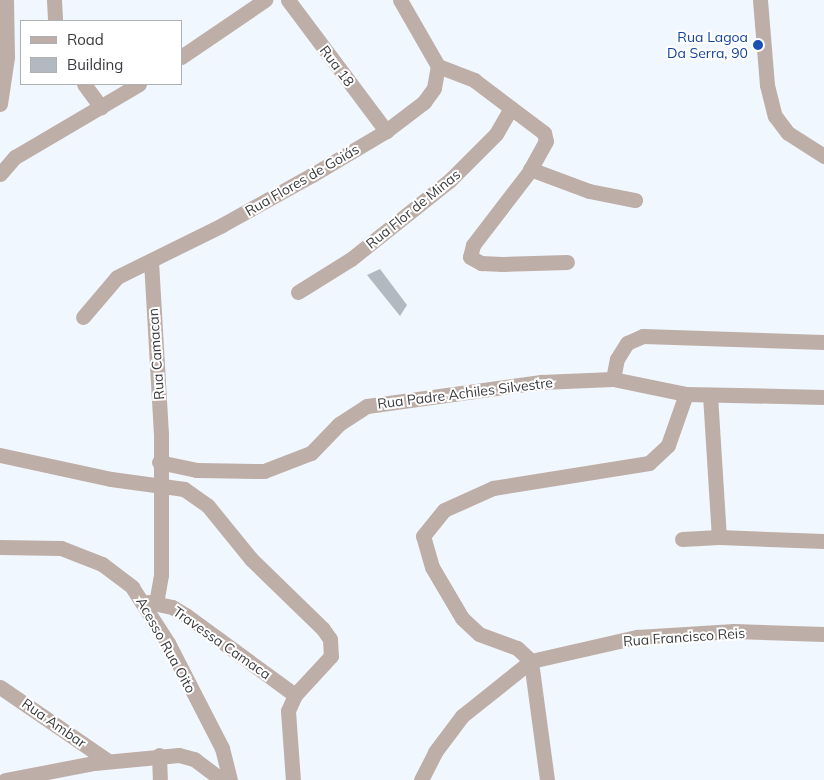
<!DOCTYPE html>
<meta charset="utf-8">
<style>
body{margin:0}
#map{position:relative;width:824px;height:780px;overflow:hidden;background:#f1f7fe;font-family:Mulish,sans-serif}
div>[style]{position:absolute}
.building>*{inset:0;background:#b3b9c0}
.minor>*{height:15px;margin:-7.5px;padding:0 7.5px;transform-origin:7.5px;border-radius:7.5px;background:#beaea8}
.dots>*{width:14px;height:14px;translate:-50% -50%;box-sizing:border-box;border:2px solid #fff;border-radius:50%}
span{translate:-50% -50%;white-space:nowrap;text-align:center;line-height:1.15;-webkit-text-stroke:4px #fff;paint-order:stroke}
.transit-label{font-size:14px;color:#164399}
.right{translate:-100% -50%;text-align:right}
.street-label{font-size:14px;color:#383a3d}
.legend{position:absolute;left:20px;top:20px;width:162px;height:65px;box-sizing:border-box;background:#fff;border:1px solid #afb0b1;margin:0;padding:6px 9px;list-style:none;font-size:15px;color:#383a3d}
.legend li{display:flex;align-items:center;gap:10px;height:25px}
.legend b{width:25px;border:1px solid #afb0b1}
</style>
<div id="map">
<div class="building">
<div style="clip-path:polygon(380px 269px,407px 305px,400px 316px,367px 275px)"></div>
</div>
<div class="minor">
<div style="left:54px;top:0;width:21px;rotate:87deg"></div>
<div style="left:288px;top:0;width:164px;rotate:53.2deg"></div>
<div style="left:760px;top:0;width:85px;rotate:85.3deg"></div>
<div style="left:767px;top:85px;width:32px;rotate:76deg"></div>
<div style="left:775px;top:116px;width:21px;rotate:53deg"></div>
<div style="left:788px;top:133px;width:43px;rotate:32.6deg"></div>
<div style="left:181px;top:57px;width:102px;rotate:-34.2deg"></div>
<div style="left:438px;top:66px;width:39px;rotate:21deg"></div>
<div style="left:474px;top:80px;width:88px;rotate:37.1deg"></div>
<div style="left:544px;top:133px;width:8px;rotate:76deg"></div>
<div style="left:546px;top:141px;width:35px;rotate:119deg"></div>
<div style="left:529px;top:172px;width:92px;rotate:127.5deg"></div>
<div style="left:473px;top:245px;width:12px;rotate:104deg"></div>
<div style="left:470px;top:257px;width:13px;rotate:29deg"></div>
<div style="left:481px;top:263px;width:21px;rotate:3deg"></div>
<div style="left:502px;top:264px;width:65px;rotate:-1.8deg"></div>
<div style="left:84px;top:84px;width:29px;rotate:54deg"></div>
<div style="left:0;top:104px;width:48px;rotate:-81.5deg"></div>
<div style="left:7px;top:57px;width:57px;rotate:-91deg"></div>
<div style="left:530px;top:169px;width:63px;rotate:20.4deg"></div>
<div style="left:589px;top:191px;width:47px;rotate:11.1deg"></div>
<div style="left:0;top:174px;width:23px;rotate:-49deg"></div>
<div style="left:15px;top:157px;width:144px;rotate:-30.5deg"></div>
<div style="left:151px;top:261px;width:173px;rotate:86.7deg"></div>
<div style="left:161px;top:434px;width:141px;rotate:90deg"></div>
<div style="left:161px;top:575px;width:27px;rotate:100deg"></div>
<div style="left:298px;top:292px;width:62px;rotate:-31.9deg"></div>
<div style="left:351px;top:259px;width:127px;rotate:-38.6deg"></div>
<div style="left:450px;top:180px;width:65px;rotate:-45deg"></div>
<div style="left:496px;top:134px;width:30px;rotate:-60deg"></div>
<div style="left:83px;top:317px;width:52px;rotate:-49.6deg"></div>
<div style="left:117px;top:277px;width:117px;rotate:-26.3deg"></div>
<div style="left:222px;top:225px;width:103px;rotate:-29.1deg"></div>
<div style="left:312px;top:175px;width:86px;rotate:-30.7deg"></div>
<div style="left:386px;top:131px;width:48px;rotate:-37.3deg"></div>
<div style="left:424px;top:102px;width:17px;rotate:-54deg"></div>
<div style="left:434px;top:88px;width:22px;rotate:-80deg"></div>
<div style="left:438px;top:66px;width:76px;rotate:-119.9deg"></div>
<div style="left:613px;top:379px;width:20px;rotate:-79deg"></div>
<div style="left:617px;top:359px;width:19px;rotate:-58deg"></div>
<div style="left:627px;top:343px;width:17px;rotate:-24deg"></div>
<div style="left:643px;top:336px;width:181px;rotate:1.9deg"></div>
<div style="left:710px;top:395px;width:142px;rotate:86.4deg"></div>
<div style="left:0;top:455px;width:114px;rotate:12.2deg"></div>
<div style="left:111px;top:479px;width:74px;rotate:7.8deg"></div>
<div style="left:184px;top:489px;width:29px;rotate:35deg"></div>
<div style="left:208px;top:506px;width:68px;rotate:50.9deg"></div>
<div style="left:251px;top:559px;width:100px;rotate:44.2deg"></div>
<div style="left:323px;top:629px;width:12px;rotate:55deg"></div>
<div style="left:330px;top:639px;width:17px;rotate:87deg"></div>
<div style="left:331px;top:656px;width:53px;rotate:132.7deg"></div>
<div style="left:295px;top:695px;width:17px;rotate:114deg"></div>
<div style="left:288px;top:711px;width:69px;rotate:85.9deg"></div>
<div style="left:159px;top:462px;width:39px;rotate:12deg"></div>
<div style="left:197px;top:470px;width:67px;rotate:0.9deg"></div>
<div style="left:264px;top:471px;width:50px;rotate:-21deg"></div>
<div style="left:311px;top:453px;width:40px;rotate:-46deg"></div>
<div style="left:339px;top:424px;width:33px;rotate:-33deg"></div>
<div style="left:367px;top:406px;width:176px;rotate:-7.9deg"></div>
<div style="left:541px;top:382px;width:72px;rotate:-2.4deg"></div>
<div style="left:613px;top:379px;width:75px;rotate:11.6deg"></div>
<div style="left:686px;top:394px;width:138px;rotate:1.2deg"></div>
<div style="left:682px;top:539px;width:37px;rotate:-3deg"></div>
<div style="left:719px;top:537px;width:105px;rotate:2.2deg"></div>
<div style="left:0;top:547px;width:61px;rotate:0.9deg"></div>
<div style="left:61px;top:548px;width:44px;rotate:21.3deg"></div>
<div style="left:102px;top:564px;width:38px;rotate:37deg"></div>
<div style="left:132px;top:587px;width:67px;rotate:57.3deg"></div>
<div style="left:168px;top:643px;width:118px;rotate:62.8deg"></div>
<div style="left:222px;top:748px;width:33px;rotate:76deg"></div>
<div style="left:148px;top:602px;width:25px;rotate:12deg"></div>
<div style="left:172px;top:607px;width:17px;rotate:31deg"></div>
<div style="left:187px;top:616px;width:134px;rotate:36.2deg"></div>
<div style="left:0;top:687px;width:131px;rotate:34.4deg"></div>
<div style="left:159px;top:755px;width:25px;rotate:88deg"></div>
<div style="left:5px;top:780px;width:91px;rotate:-10.8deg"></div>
<div style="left:94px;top:763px;width:85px;rotate:-5.4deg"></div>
<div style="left:179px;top:755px;width:16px;rotate:15deg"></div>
<div style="left:194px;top:759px;width:35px;rotate:37deg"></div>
<div style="left:421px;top:780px;width:31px;rotate:-63deg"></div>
<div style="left:435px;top:752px;width:45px;rotate:-53.1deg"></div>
<div style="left:462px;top:716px;width:88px;rotate:-38.6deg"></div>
<div style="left:531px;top:661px;width:109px;rotate:-12.8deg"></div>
<div style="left:637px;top:637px;width:97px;rotate:-3.5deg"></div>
<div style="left:734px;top:631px;width:90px;rotate:1.9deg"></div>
<div style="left:547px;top:780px;width:120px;rotate:-97.7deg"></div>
<div style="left:531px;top:661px;width:19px;rotate:-137deg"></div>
<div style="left:517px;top:648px;width:40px;rotate:-159.8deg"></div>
<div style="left:479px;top:634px;width:23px;rotate:-137deg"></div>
<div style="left:462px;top:618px;width:59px;rotate:-120.5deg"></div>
<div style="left:432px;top:567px;width:32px;rotate:-106deg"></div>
<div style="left:423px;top:536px;width:33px;rotate:-51deg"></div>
<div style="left:444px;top:510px;width:54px;rotate:-24.2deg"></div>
<div style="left:493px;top:488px;width:158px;rotate:-9.1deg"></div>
<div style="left:649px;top:463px;width:26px;rotate:-43deg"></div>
<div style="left:668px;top:445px;width:54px;rotate:-70.6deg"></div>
</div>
<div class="dots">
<div style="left:758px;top:45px;background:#1a4fb4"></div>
</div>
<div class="transit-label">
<span class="right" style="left:748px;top:45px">Rua Lagoa<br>Da Serra, 90</span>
</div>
<div class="street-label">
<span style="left:337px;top:66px;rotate:53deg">Rua 18</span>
<span style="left:302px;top:180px;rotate:-30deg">Rua Flores de Goiás</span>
<span style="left:413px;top:209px;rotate:-39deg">Rua Flor de Minas</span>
<span style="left:156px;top:354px;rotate:-94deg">Rua Camacan</span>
<span style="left:465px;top:393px;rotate:-7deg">Rua Padre Achiles Silvestre</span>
<span style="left:684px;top:637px;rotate:-4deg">Rua Francisco Reis</span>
<span style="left:222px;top:643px;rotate:35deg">Travessa Camaca</span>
<span style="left:166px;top:645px;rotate:61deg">Acesso Rua Oito</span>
<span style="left:54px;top:723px;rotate:35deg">Rua Ambar</span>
</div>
<ul class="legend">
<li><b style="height:6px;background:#beaea8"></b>Road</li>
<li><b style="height:14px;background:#b3b9c0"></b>Building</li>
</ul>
</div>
